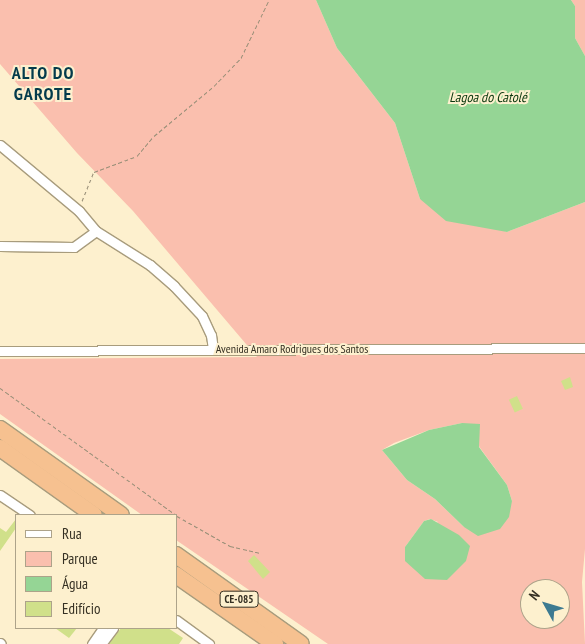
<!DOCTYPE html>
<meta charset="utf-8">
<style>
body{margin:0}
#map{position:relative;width:585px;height:644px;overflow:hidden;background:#fdf0ce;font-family:"PT Sans Narrow",sans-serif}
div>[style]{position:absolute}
.green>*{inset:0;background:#fabfae}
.water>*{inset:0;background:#95d595}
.building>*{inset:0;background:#d0e08a;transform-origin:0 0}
.path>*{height:1px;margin-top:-0.5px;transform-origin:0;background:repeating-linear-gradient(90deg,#978e77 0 4px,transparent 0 6.5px)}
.roads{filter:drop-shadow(1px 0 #a89c7d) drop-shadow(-1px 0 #a89c7d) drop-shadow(0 1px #a89c7d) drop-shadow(0 -1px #a89c7d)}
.street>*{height:9px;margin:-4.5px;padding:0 4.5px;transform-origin:4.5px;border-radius:4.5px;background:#fff}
.highway>*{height:16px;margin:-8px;padding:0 8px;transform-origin:8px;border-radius:8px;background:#f6c190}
span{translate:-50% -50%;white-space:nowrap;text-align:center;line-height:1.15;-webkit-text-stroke:4px #fdf0ce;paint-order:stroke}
.shield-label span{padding:1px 4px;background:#fdf0ce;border:1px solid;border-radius:4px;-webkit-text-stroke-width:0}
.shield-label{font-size:11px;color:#353023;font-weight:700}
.street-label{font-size:12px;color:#353023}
.water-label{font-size:14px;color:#0a380e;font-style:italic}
.district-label{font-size:18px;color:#043b4c;font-weight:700;letter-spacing:1px}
.legend{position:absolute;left:15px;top:514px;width:162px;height:115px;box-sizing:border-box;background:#fdf0ce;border:1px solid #ada38a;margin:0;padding:6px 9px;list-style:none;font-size:15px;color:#353023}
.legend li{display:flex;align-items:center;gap:10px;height:25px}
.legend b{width:25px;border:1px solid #ada38a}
.north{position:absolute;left:520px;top:579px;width:50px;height:50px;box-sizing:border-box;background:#fdf0ce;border:1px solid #ada38a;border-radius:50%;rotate:309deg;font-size:14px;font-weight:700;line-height:20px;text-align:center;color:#353023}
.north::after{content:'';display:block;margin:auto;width:18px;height:22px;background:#3d7a91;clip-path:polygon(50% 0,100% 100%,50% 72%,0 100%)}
</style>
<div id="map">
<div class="green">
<div style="clip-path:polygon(evenodd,0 0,316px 0,337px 48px,395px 123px,420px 199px,507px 232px,585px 202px,585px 549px,582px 582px,585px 644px,328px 644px,176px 540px,176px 515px,142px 515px,0 414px,0 359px,257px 357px,133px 211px,77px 153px,0 64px,0 0,462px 423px,507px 485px,512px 501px,464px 527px,435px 499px,407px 480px,382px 450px,394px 443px,429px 430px,462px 423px,0 0,430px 519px,438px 522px,405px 547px,424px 521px,430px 519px,0 0,530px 589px,560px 589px,560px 619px,530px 619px,530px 589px)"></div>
<div style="clip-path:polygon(571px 0,585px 0,585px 56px,575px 38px,575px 6px)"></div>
</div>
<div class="water">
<div style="clip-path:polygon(316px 0,571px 0,575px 6px,575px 38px,585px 56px,585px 202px,507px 232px,446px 221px,420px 199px,395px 123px,337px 48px)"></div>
<div style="clip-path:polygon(462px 423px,480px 424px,479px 447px,507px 485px,512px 501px,509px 517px,500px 529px,478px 536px,464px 527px,435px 499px,407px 480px,382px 450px,429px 430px)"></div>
<div style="clip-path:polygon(431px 519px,459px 535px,470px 546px,466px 561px,447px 580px,425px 579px,405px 561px,405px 547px,424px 521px)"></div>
</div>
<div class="building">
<div style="clip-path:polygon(570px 377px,573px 387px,565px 390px,561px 381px)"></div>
<div style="left:517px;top:396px;width:14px;height:9px;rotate:65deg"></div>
<div style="clip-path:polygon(16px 519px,16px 528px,0 551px,0 528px,6px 532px)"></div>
<div style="clip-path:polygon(254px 555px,270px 572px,263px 579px,248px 561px)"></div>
<div style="clip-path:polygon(55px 628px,77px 628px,69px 638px)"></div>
<div style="clip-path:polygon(121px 628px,168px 628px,183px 638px,179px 644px,109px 644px)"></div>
</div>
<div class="path">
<div style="left:82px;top:201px;width:31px;rotate:-68deg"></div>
<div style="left:94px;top:172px;width:46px;rotate:-20.4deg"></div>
<div style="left:137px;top:156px;width:26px;rotate:-50deg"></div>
<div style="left:154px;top:136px;width:78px;rotate:-39.8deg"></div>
<div style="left:214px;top:86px;width:39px;rotate:-46deg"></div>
<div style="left:241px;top:58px;width:64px;rotate:-64.2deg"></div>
<div style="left:0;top:388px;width:217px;rotate:35.8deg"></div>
<div style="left:177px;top:516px;width:61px;rotate:29.5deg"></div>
<div style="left:230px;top:546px;width:31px;rotate:13deg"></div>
</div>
<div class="roads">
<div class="street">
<div style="left:0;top:145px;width:103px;rotate:39.9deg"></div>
<div style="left:79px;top:211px;width:26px;rotate:50deg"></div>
<div style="left:96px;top:231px;width:64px;rotate:32.2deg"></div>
<div style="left:150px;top:265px;width:32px;rotate:41deg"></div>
<div style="left:174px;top:286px;width:41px;rotate:47deg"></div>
<div style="left:202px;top:316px;width:21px;rotate:65deg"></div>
<div style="left:211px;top:335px;width:14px;rotate:82deg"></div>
<div style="left:0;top:246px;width:74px;rotate:0.8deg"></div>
<div style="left:74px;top:247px;width:27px;rotate:-36deg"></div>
<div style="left:0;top:351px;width:585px;rotate:-0.29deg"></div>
<div style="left:0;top:495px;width:36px;rotate:34deg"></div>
<div style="left:176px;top:620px;width:41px;rotate:36deg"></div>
<div style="left:0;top:643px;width:1px;rotate:45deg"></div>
<div style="left:92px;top:644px;width:19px;rotate:-55deg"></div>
<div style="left:101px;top:644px;width:20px;rotate:-53deg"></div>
</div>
<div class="highway">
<div style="left:0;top:429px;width:148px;rotate:35.4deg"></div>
<div style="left:0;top:448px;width:115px;rotate:35.5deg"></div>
<div style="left:176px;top:555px;width:153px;rotate:35.5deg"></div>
<div style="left:176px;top:575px;width:121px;rotate:34.9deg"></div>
</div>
</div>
<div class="shield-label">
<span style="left:239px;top:599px">CE-085</span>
</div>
<div class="street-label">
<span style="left:292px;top:349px">Avenida Amaro Rodrigues dos Santos</span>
</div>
<div class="water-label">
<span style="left:488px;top:97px">Lagoa do Catolé</span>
</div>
<div class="district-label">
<span style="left:43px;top:84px">ALTO DO<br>GAROTE</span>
</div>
<ul class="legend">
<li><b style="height:6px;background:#fff"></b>Rua</li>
<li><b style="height:14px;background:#fabfae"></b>Parque</li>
<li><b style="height:14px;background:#95d595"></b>Água</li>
<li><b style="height:14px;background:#d0e08a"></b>Edifício</li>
</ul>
<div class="north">N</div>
</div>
